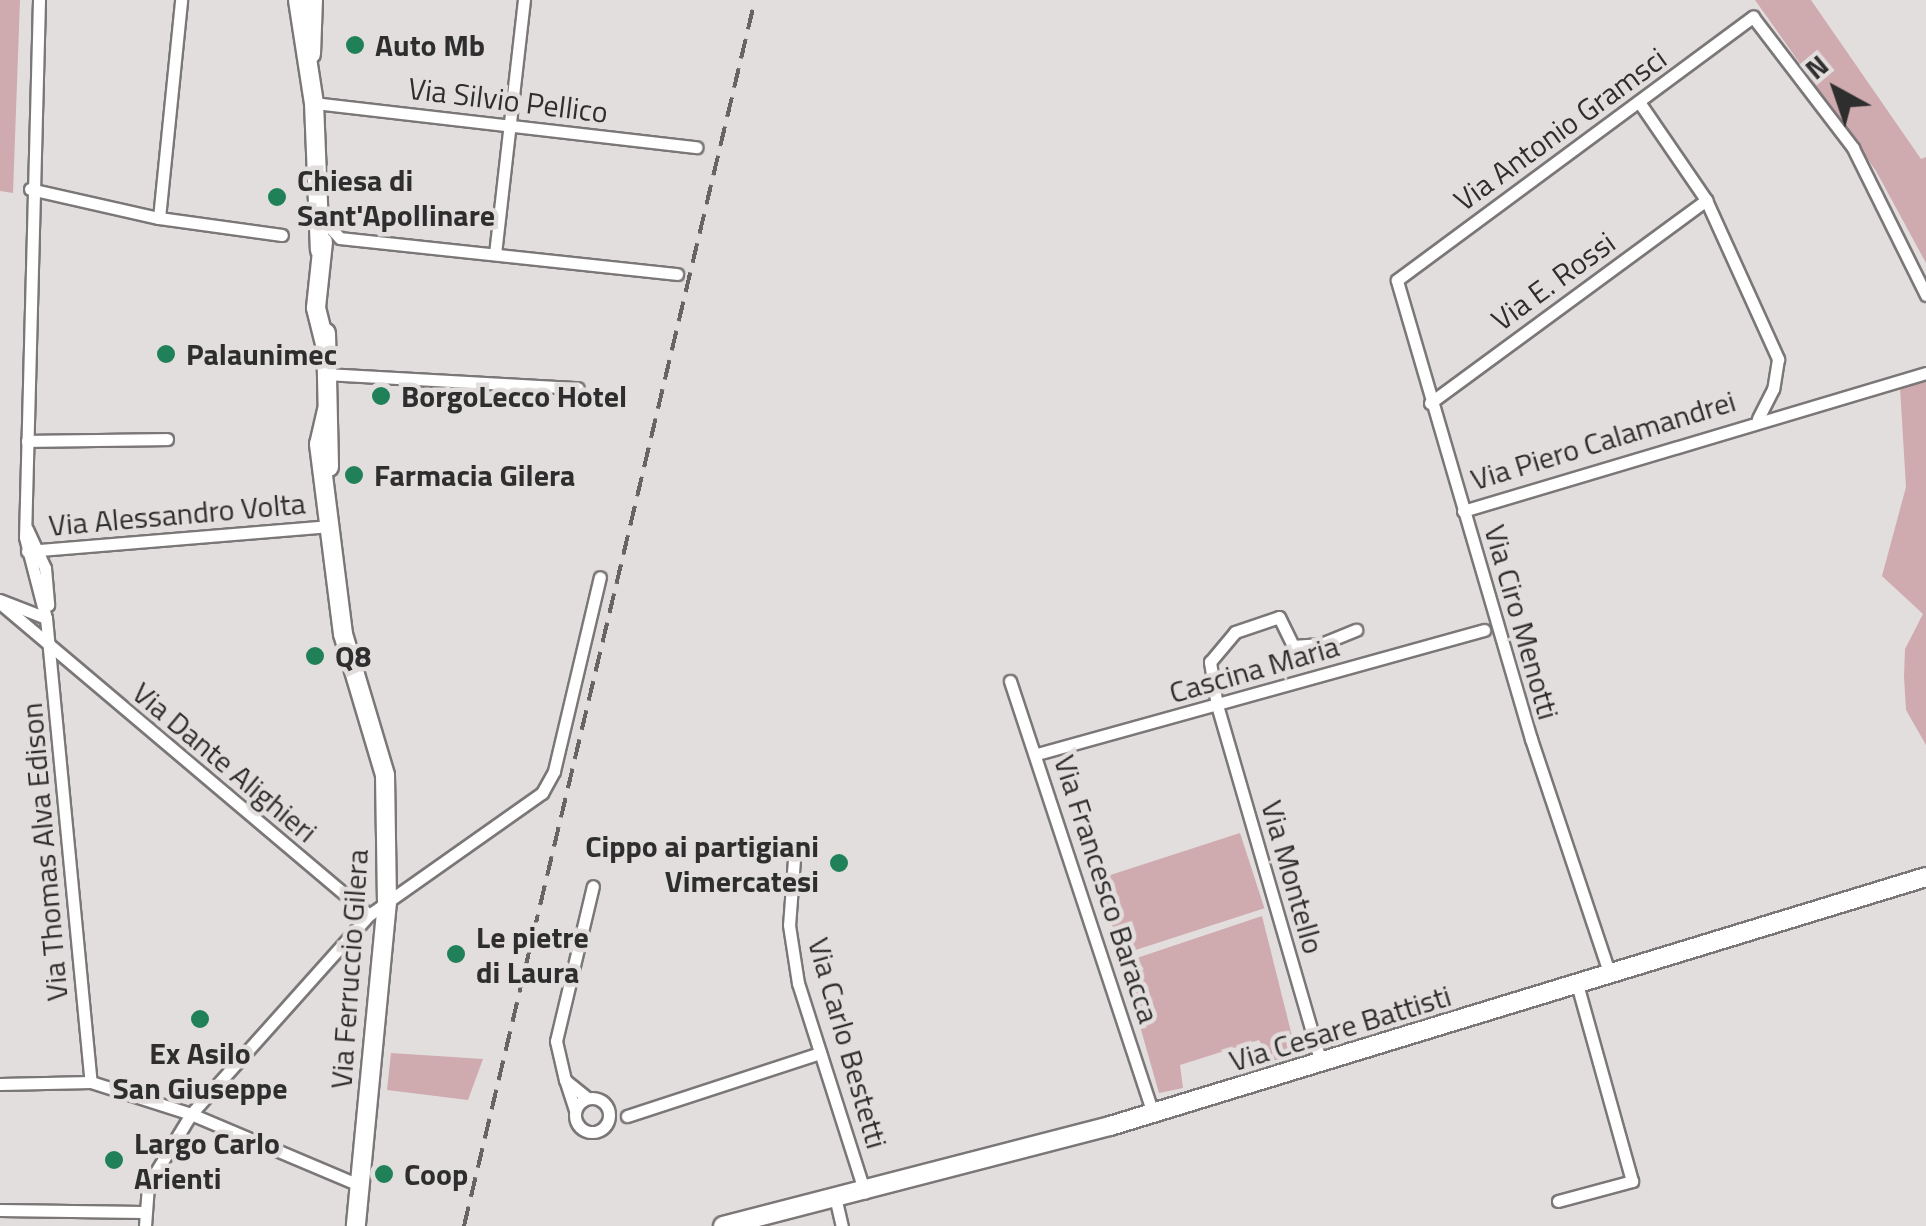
<!DOCTYPE html>
<style>
body{margin:0}
#map{position:relative;width:1926px;height:1226px;overflow:hidden;background:#e3dede;font-family:"Titillium Web",sans-serif}
div>[style]{position:absolute}
.green>*{inset:0;background:#cfaaae;transform-origin:0 0}
.roads{filter:drop-shadow(2px 0 #7b7778) drop-shadow(-2px 0 #7b7778) drop-shadow(0 2px #7b7778) drop-shadow(0 -2px #7b7778)}
.street>*{height:11px;margin:-5.5px;padding:0 5.5px;transform-origin:5.5px;border-radius:5.5px;background:#fff}
.street>.ring{margin:-5.5px;padding:0;box-sizing:content-box;background:none;border:11px solid #fff;border-radius:50%}
.secondary>*{height:18px;margin:-9px;padding:0 9px;transform-origin:9px;border-radius:9px;background:#fff}
.rail>*{height:4px;margin-top:-2px;transform-origin:0;background:repeating-linear-gradient(90deg,#676464 0 20px,transparent 0 30px)}
.dots>*{width:28px;height:28px;translate:-50% -50%;box-sizing:border-box;border:5px solid #e3dede;border-radius:50%}
span{translate:-50% -50%;white-space:nowrap;text-align:center;line-height:1.15;-webkit-text-stroke:9px #e3dede;paint-order:stroke}
.poi-label{font-size:30px;color:#2f2e2e;font-weight:700}
.left{translate:0 -50%;text-align:left}
.right{translate:-100% -50%;text-align:right}
.street-label{font-size:30px;color:#2f2e2e}
.north{position:absolute;left:1786px;top:40px;width:100px;height:100px;-webkit-text-stroke:8px #e3dede;paint-order:stroke;rotate:320deg;font-size:28px;font-weight:700;line-height:40px;text-align:center;color:#2f2e2e}
.north::after{content:'';display:block;margin:auto;width:35px;height:45px;background:#2f2e2e;clip-path:polygon(50% 0,100% 100%,50% 72%,0 100%)}
</style>
<div id="map">
<div class="green">
<div style="clip-path:polygon(0 0,20px 0,13px 193px,0 191px)"></div>
<div style="clip-path:polygon(1755px 0,1811px 0,1921px 159px,1926px 157px,1926px 263px,1876px 171px)"></div>
<div style="clip-path:polygon(1926px 379px,1926px 745px,1906px 710px,1904px 677px,1905px 649px,1923px 614px,1882px 576px,1906px 487px,1900px 388px)"></div>
<div style="left:1240px;top:833px;width:79px;height:150px;rotate:72deg"></div>
<div style="clip-path:polygon(1262px 916px,1297px 1056px,1270px 1061px,1259px 1040px,1180px 1065px,1183px 1088px,1159px 1093px,1122px 963px)"></div>
<div style="clip-path:polygon(391px 1053px,483px 1059px,468px 1100px,387px 1090px)"></div>
</div>
<div class="roads">
<div class="street">
<div style="left:39px;top:0;width:537px;rotate:91.49deg"></div>
<div style="left:25px;top:537px;width:84px;rotate:75.5deg"></div>
<div style="left:46px;top:618px;width:466px;rotate:84.5deg"></div>
<div style="left:1639px;top:102px;width:119px;rotate:55.6deg"></div>
<div style="left:1706px;top:200px;width:175px;rotate:65.6deg"></div>
<div style="left:1778px;top:359px;width:30px;rotate:99deg"></div>
<div style="left:1773px;top:389px;width:33px;rotate:117deg"></div>
<div style="left:314px;top:103px;width:385px;rotate:6.6deg"></div>
<div style="left:30px;top:189px;width:132px;rotate:12.7deg"></div>
<div style="left:159px;top:218px;width:124px;rotate:7.9deg"></div>
<div style="left:159px;top:218px;width:219px;rotate:-84.2deg"></div>
<div style="left:324px;top:221px;width:23px;rotate:47deg"></div>
<div style="left:340px;top:238px;width:339px;rotate:6.1deg"></div>
<div style="left:495px;top:254px;width:256px;rotate:-83.5deg"></div>
<div style="left:326px;top:374px;width:252px;rotate:3.2deg"></div>
<div style="left:1430px;top:403px;width:343px;rotate:-36.3deg"></div>
<div style="left:27px;top:441px;width:140px;rotate:-0.8deg"></div>
<div style="left:1463px;top:511px;width:483px;rotate:-16.6deg"></div>
<div style="left:27px;top:529px;width:43px;rotate:65.2deg"></div>
<div style="left:45px;top:568px;width:37px;rotate:85deg"></div>
<div style="left:27px;top:551px;width:305px;rotate:-4.7deg"></div>
<div style="left:0;top:600px;width:49px;rotate:21.4deg"></div>
<div style="left:0;top:603px;width:483px;rotate:40.2deg"></div>
<div style="left:1010px;top:681px;width:456px;rotate:71.7deg"></div>
<div style="left:1037px;top:754px;width:464px;rotate:-15.5deg"></div>
<div style="left:795px;top:846px;width:79px;rotate:94.3deg"></div>
<div style="left:789px;top:925px;width:59px;rotate:81.2deg"></div>
<div style="left:798px;top:983px;width:220px;rotate:72.3deg"></div>
<div style="left:1610px;top:975px;width:249px;rotate:-108.5deg"></div>
<div style="left:1531px;top:739px;width:478px;rotate:-106.3deg"></div>
<div style="left:1397px;top:280px;width:443px;rotate:-36.5deg"></div>
<div style="left:1753px;top:17px;width:165px;rotate:52.6deg"></div>
<div style="left:1853px;top:148px;width:164px;rotate:63.6deg"></div>
<div style="left:1321px;top:1063px;width:372px;rotate:-106.2deg"></div>
<div style="left:1217px;top:706px;width:45px;rotate:-99deg"></div>
<div style="left:1210px;top:662px;width:39px;rotate:-50deg"></div>
<div style="left:1235px;top:632px;width:46px;rotate:-18.8deg"></div>
<div style="left:1279px;top:617px;width:32px;rotate:64deg"></div>
<div style="left:1293px;top:646px;width:28px;rotate:-4deg"></div>
<div style="left:1321px;top:644px;width:38px;rotate:-22deg"></div>
<div style="left:565px;top:1080px;width:40px;rotate:-103deg"></div>
<div style="left:556px;top:1041px;width:159px;rotate:-76.6deg"></div>
<div style="left:0;top:1084px;width:91px;rotate:-1.3deg"></div>
<div style="left:91px;top:1082px;width:105px;rotate:17.7deg"></div>
<div style="left:191px;top:1114px;width:182px;rotate:22.9deg"></div>
<div class="ring" style="left:575px;top:1098px;width:23px;height:23px"></div>
<div style="left:575px;top:1110px;width:32px;rotate:-108deg"></div>
<div style="left:565px;top:1080px;width:28px;rotate:39deg"></div>
<div style="left:627px;top:1116px;width:203px;rotate:-18.1deg"></div>
<div style="left:836px;top:1201px;width:26px;rotate:77deg"></div>
<div style="left:1558px;top:1201px;width:77px;rotate:-15.1deg"></div>
<div style="left:1632px;top:1181px;width:205px;rotate:-105.6deg"></div>
<div style="left:0;top:1210px;width:143px;rotate:0.8deg"></div>
<div style="left:145px;top:1226px;width:41px;rotate:-85.8deg"></div>
<div style="left:148px;top:1185px;width:83px;rotate:-58.8deg"></div>
<div style="left:191px;top:1114px;width:267px;rotate:-48.2deg"></div>
<div style="left:369px;top:915px;width:212px;rotate:-35.2deg"></div>
<div style="left:542px;top:793px;width:25px;rotate:-61deg"></div>
<div style="left:554px;top:771px;width:199px;rotate:-76.7deg"></div>
</div>
<div class="secondary">
<div style="left:298px;top:0;width:104px;rotate:81.2deg"></div>
<div style="left:314px;top:103px;width:147px;rotate:87.7deg"></div>
<div style="left:311px;top:54px;width:54px;rotate:-87.9deg"></div>
<div style="left:323px;top:242px;width:66px;rotate:96.1deg"></div>
<div style="left:316px;top:308px;width:37px;rotate:76deg"></div>
<div style="left:326px;top:333px;width:134px;rotate:88.7deg"></div>
<div style="left:327px;top:410px;width:35px;rotate:103deg"></div>
<div style="left:319px;top:444px;width:192px;rotate:82.8deg"></div>
<div style="left:343px;top:634px;width:147px;rotate:73.4deg"></div>
<div style="left:385px;top:775px;width:127px;rotate:89.1deg"></div>
<div style="left:387px;top:902px;width:325px;rotate:95.5deg"></div>
<div style="left:723px;top:1226px;width:400px;rotate:-14.5deg"></div>
<div style="left:1110px;top:1126px;width:853px;rotate:-16.97deg"></div>
</div>
</div>
<div class="rail">
<div style="left:464px;top:1226px;width:1260px;rotate:-76.65deg"></div>
</div>
<div class="dots">
<div style="left:355px;top:45px;background:#208058"></div>
<div style="left:277px;top:197px;background:#208058"></div>
<div style="left:166px;top:354px;background:#208058"></div>
<div style="left:381px;top:396px;background:#208058"></div>
<div style="left:354px;top:475px;background:#208058"></div>
<div style="left:315px;top:656px;background:#208058"></div>
<div style="left:839px;top:863px;background:#208058"></div>
<div style="left:456px;top:954px;background:#208058"></div>
<div style="left:200px;top:1019px;background:#208058"></div>
<div style="left:114px;top:1160px;background:#208058"></div>
<div style="left:384px;top:1174px;background:#208058"></div>
</div>
<div class="poi-label">
<span class="left" style="left:375px;top:45px">Auto Mb</span>
<span class="left" style="left:297px;top:197px">Chiesa di<br>Sant'Apollinare</span>
<span class="left" style="left:186px;top:354px">Palaunimec</span>
<span class="left" style="left:401px;top:396px">BorgoLecco Hotel</span>
<span class="left" style="left:374px;top:475px">Farmacia Gilera</span>
<span class="left" style="left:335px;top:656px">Q8</span>
<span class="right" style="left:819px;top:863px">Cippo ai partigiani<br>Vimercatesi</span>
<span class="left" style="left:476px;top:954px">Le pietre<br>di Laura</span>
<span style="left:200px;top:1070px">Ex Asilo<br>San Giuseppe</span>
<span class="left" style="left:134px;top:1160px">Largo Carlo<br>Arienti</span>
<span class="left" style="left:404px;top:1174px">Coop</span>
</div>
<div class="street-label">
<span style="left:508px;top:100px;rotate:7deg">Via Silvio Pellico</span>
<span style="left:1560px;top:129px;rotate:-36deg">Via Antonio Gramsci</span>
<span style="left:1553px;top:281px;rotate:-36deg">Via E. Rossi</span>
<span style="left:1603px;top:440px;rotate:-17deg">Via Piero Calamandrei</span>
<span style="left:177px;top:514px;rotate:-5deg">Via Alessandro Volta</span>
<span style="left:1522px;top:622px;rotate:74deg">Via Ciro Menotti</span>
<span style="left:1254px;top:669px;rotate:-16deg">Cascina Maria</span>
<span style="left:225px;top:762px;rotate:40deg">Via Dante Alighieri</span>
<span style="left:44px;top:852px;rotate:-95deg">Via Thomas Alva Edison</span>
<span style="left:1293px;top:877px;rotate:74deg">Via Montello</span>
<span style="left:1107px;top:889px;rotate:72deg">Via Francesco Baracca</span>
<span style="left:349px;top:969px;rotate:-86deg">Via Ferruccio Gilera</span>
<span style="left:1340px;top:1028px;rotate:-17deg">Via Cesare Battisti</span>
<span style="left:848px;top:1043px;rotate:74deg">Via Carlo Bestetti</span>
</div>
<div class="north">N</div>
</div>
